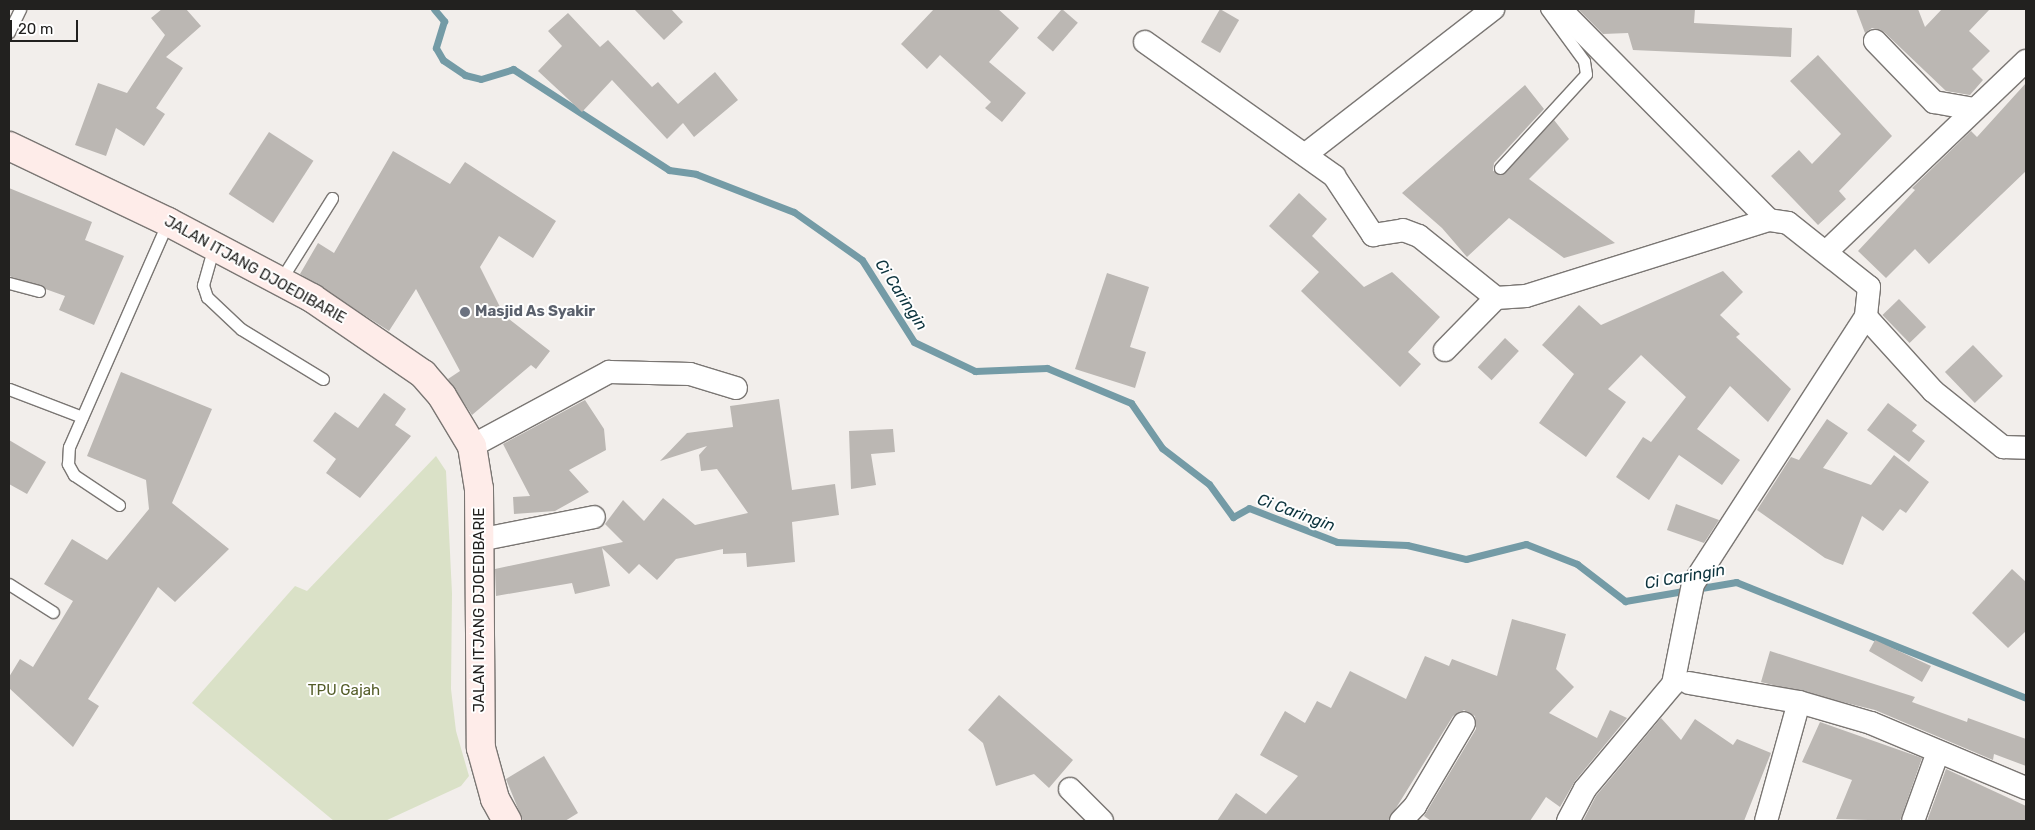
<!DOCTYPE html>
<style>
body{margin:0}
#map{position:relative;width:2035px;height:830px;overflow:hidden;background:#f2eeeb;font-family:Rubik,sans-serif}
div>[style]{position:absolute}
.green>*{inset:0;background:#dae1c7}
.stream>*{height:7px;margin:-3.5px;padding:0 3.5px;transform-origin:3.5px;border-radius:3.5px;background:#749ba6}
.building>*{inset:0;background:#bbb7b3;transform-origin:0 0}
.roads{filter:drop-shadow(1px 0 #7a7673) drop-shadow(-1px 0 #7a7673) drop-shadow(0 1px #7a7673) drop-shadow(0 -1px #7a7673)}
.lane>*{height:11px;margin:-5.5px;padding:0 5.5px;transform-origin:5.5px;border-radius:5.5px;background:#fff}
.street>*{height:22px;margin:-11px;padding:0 11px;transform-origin:11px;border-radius:11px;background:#fff}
.secondary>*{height:28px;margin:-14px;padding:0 14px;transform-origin:14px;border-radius:14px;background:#feece9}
.dots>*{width:14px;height:14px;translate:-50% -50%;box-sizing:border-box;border:2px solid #fff;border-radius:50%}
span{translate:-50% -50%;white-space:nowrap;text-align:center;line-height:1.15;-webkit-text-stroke:4px #fff;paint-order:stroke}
.street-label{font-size:15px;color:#22211f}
.worship-label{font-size:15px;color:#5b616d;font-weight:700}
.left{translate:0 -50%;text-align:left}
.park-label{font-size:15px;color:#545d29}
.water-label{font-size:16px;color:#0c333d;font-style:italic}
.frame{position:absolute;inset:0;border:10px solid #22211f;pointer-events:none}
.scale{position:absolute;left:10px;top:20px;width:68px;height:22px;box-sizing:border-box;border:2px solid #22211f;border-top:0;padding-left:6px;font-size:15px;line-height:18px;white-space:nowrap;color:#22211f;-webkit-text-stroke:4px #fff;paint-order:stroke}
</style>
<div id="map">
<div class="green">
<div style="clip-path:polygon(436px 456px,446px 471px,452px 593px,451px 689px,456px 731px,469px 776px,461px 786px,385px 821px,334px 821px,192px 703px,295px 586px,307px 591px)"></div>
</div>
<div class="stream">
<div style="left:434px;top:9px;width:16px;rotate:50deg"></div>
<div style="left:444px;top:21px;width:28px;rotate:107deg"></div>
<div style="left:436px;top:48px;width:14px;rotate:60deg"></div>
<div style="left:443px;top:60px;width:27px;rotate:34deg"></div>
<div style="left:465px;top:75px;width:16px;rotate:14deg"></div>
<div style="left:481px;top:79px;width:34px;rotate:-17deg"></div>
<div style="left:513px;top:69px;width:186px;rotate:32.9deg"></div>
<div style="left:669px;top:170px;width:27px;rotate:8deg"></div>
<div style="left:696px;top:174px;width:105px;rotate:21.2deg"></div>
<div style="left:794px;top:212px;width:83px;rotate:35.2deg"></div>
<div style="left:862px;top:260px;width:97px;rotate:57.6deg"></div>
<div style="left:914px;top:342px;width:68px;rotate:25.4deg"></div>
<div style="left:975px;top:371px;width:72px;rotate:-2.4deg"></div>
<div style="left:1047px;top:368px;width:91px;rotate:22.6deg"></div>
<div style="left:1131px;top:403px;width:55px;rotate:55.4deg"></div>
<div style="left:1162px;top:448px;width:59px;rotate:37.5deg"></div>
<div style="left:1209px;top:484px;width:41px;rotate:54deg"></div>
<div style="left:1233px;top:517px;width:18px;rotate:-29deg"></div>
<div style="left:1249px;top:508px;width:94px;rotate:21.1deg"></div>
<div style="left:1337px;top:542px;width:70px;rotate:2.5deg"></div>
<div style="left:1407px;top:545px;width:61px;rotate:13.3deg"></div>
<div style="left:1466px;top:559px;width:62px;rotate:-14deg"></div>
<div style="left:1526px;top:544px;width:55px;rotate:21.4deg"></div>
<div style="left:1577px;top:564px;width:61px;rotate:37.6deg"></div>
<div style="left:1625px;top:601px;width:113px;rotate:-9.7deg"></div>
<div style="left:1736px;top:582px;width:312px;rotate:21.8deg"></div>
</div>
<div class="building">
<div style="clip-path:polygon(162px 9px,186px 9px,201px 26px,166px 57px,183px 68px,156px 108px,165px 114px,144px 146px,116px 128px,106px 156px,75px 145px,98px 83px,127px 93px,165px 35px,151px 18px)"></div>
<div style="clip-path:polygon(634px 9px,671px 9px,683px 22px,664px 40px)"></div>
<div style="clip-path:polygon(934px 9px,998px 9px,1019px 28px,989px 62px,1026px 93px,1002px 122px,985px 108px,991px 102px,940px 55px,927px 69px,901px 44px)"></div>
<div style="left:1062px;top:9px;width:21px;height:38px;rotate:41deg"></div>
<div style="left:1220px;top:9px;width:22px;height:38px;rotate:30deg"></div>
<div style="clip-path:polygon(1578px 9px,1695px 9px,1694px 23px,1792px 28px,1791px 57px,1633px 50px,1628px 33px,1603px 34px)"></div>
<div style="clip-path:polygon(1856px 9px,1918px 9px,1925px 27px,1942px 9px,1990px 9px,1969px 31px,1990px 51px,1972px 69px,1983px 80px,1970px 95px,1946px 91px,1884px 32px,1872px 28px,1865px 33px)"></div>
<div style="clip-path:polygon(568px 13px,600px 47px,608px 40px,652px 87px,658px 82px,678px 104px,715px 72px,738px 100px,694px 137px,683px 123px,667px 139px,612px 80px,582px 112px,538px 71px,562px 46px,548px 31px)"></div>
<div style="clip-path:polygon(1818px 55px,1892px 136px,1839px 191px,1846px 199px,1818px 225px,1771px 176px,1799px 150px,1812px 164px,1841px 134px,1790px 81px)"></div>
<div style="clip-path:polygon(2026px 83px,2026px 171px,1929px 264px,1915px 249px,1886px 278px,1858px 251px,1915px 190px,1912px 188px,1971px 131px,1977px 137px)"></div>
<div style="clip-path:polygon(1525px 85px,1544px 109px,1494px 163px,1493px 171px,1505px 173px,1554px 120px,1569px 139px,1529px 179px,1615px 243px,1564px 258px,1509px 218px,1467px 257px,1442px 228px,1402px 193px)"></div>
<div style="left:269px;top:132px;width:53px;height:74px;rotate:33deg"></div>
<div style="clip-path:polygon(393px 151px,450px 184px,465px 162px,556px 221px,533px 258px,499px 236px,480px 267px,504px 315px,550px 351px,536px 369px,531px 365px,472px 415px,448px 379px,460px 371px,416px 289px,389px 331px,300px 274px,318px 243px,334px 253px)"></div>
<div style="clip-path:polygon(9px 188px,92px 222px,85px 240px,124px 256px,94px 325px,59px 310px,65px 296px,9px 276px)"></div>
<div style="clip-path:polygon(1299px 193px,1327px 219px,1312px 236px,1364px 287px,1392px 272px,1440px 317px,1408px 352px,1421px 364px,1400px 387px,1301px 291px,1319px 272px,1269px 226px)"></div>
<div style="clip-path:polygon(1723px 271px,1743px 292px,1720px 315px,1740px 334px,1736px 337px,1791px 389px,1768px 422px,1730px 386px,1697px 429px,1740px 460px,1722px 485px,1679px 455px,1649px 500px,1616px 477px,1643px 437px,1651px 442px,1686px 397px,1641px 355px,1608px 389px,1626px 402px,1586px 457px,1539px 423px,1574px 374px,1542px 345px,1579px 305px,1601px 325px)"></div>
<div style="clip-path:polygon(1107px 273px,1149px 287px,1130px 347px,1146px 352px,1135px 388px,1075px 369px)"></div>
<div style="left:1899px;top:299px;width:39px;height:23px;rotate:46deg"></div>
<div style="left:1505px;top:338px;width:19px;height:40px;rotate:43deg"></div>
<div style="left:1973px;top:345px;width:43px;height:39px;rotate:46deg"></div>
<div style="clip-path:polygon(121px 372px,212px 409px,172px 503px,229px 549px,175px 602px,158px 587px,88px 699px,99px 706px,73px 747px,9px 688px,9px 677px,20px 659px,33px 667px,73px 601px,44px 584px,72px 539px,107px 560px,149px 509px,146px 480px,87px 456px)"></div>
<div style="clip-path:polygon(384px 393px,406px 409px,395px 425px,411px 436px,360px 498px,326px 473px,336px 459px,313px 441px,335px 412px,358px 428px)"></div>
<div style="clip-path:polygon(779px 399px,792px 490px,835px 484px,839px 515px,792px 522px,795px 562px,747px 567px,746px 553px,723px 554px,723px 549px,676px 559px,657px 580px,639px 564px,629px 574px,602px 548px,610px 586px,575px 594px,572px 583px,496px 596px,495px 569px,623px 542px,605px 524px,623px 500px,644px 521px,663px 498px,695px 525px,748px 513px,717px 469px,701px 471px,699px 455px,707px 446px,660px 461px,687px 433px,733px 427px,730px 406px)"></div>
<div style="clip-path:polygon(585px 400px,604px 429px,606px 450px,569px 470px,589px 492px,555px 511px,514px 514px,513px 497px,530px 496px,503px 444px)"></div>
<div style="clip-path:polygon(1888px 403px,1917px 425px,1912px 431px,1925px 441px,1909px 462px,1867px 430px)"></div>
<div style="clip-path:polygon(1827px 419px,1848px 433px,1823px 468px,1871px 485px,1894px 455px,1929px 482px,1906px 513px,1900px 509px,1883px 531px,1862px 516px,1843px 565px,1825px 558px,1757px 510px,1791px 457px,1799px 460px)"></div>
<div style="clip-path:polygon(893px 429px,895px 452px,871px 454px,876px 485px,851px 489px,849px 431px)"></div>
<div style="clip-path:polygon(9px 440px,46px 462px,27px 494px,9px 484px)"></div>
<div style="clip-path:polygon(1676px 504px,1719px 520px,1704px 543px,1667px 530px)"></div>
<div style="clip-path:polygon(2012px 569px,2026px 582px,2026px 631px,2008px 648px,1972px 613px)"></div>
<div style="clip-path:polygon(1512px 619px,1566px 634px,1556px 669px,1574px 687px,1549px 713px,1597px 738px,1610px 710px,1627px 718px,1575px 781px,1560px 807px,1546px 797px,1530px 821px,1431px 821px,1424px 816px,1476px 729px,1475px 716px,1464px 710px,1453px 716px,1388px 821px,1217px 821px,1236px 793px,1266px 814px,1298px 776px,1260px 755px,1285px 711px,1305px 723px,1317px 701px,1331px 708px,1350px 671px,1406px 699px,1425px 656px,1449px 666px,1452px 659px,1497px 676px)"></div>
<div style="clip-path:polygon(1875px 640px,1931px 666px,1922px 682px,1869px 651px)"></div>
<div style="clip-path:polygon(1770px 651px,1915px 697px,1912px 702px,1967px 722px,1968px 718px,2026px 739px,2026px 766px,1994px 754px,1993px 760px,1875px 710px,1761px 682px)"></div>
<div style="clip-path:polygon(999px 695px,1073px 760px,1049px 788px,1034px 774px,996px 786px,983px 743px,968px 730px)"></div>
<div style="clip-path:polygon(1661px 718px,1681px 740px,1695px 719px,1733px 745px,1737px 739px,1771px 753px,1744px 821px,1583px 821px,1596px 796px)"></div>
<div style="clip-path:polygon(1820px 722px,1922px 758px,1900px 821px,1836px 819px,1852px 780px,1802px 762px)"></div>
<div style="clip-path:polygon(544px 756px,578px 813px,565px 821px,523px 821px,506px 779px)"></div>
<div style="clip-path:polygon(1946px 769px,2026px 806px,2026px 821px,1927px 821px)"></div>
</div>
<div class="roads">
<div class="lane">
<div style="left:9px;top:32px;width:25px;rotate:-64deg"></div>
<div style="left:1500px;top:168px;width:127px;rotate:-47.5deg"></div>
<div style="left:1586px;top:74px;width:13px;rotate:-99deg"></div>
<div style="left:1584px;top:61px;width:64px;rotate:-126.2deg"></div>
<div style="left:214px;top:246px;width:41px;rotate:105.8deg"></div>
<div style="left:203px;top:285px;width:13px;rotate:72deg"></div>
<div style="left:207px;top:297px;width:47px;rotate:43.3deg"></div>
<div style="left:241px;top:329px;width:96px;rotate:31.4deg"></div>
<div style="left:280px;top:281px;width:98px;rotate:-57.9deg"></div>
<div style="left:9px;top:283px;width:31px;rotate:15deg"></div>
<div style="left:9px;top:389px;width:78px;rotate:21deg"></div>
<div style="left:119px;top:505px;width:54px;rotate:-146.3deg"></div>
<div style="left:74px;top:475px;width:13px;rotate:-119deg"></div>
<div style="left:68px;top:464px;width:17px;rotate:-87deg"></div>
<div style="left:69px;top:447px;width:246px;rotate:-66.3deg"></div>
<div style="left:9px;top:584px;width:52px;rotate:32.5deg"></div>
</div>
<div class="street">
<div style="left:1560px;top:9px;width:297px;rotate:45.3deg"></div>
<div style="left:1875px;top:41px;width:85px;rotate:46deg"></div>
<div style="left:1934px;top:102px;width:41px;rotate:9.9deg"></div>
<div style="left:1145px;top:42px;width:232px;rotate:35.3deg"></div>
<div style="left:1334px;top:176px;width:71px;rotate:56.5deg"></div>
<div style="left:1373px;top:235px;width:30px;rotate:-9deg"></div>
<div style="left:1403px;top:230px;width:17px;rotate:21deg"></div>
<div style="left:1419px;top:236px;width:99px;rotate:38.8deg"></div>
<div style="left:1496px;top:298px;width:30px;rotate:-4deg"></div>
<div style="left:1526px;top:296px;width:255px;rotate:-17.4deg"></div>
<div style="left:1769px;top:220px;width:19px;rotate:9deg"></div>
<div style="left:1788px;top:223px;width:103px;rotate:38.3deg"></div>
<div style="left:1869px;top:287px;width:30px;rotate:96deg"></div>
<div style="left:1866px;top:317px;width:100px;rotate:47.8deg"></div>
<div style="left:1933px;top:391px;width:90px;rotate:38.7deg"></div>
<div style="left:2003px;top:447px;width:23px;rotate:2deg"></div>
<div style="left:1306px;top:154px;width:237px;rotate:-37.8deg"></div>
<div style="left:1827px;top:251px;width:275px;rotate:-43.7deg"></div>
<div style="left:1445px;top:350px;width:73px;rotate:-45.6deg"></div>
<div style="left:472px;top:446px;width:156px;rotate:-28.4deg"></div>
<div style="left:609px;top:372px;width:81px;rotate:1.4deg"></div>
<div style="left:690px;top:374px;width:48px;rotate:16.9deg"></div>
<div style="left:479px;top:540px;width:117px;rotate:-11.3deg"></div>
<div style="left:1689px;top:683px;width:112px;rotate:9.8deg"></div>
<div style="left:1070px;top:789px;width:45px;rotate:45deg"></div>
<div style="left:1401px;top:821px;width:21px;rotate:-47deg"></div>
<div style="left:1415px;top:806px;width:96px;rotate:-59.4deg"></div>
<div style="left:1568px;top:821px;width:36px;rotate:-62deg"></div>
<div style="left:1585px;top:789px;width:137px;rotate:-50deg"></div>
<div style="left:1673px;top:684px;width:102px;rotate:-78.7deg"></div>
<div style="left:1693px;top:584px;width:318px;rotate:-57.1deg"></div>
<div style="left:1766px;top:821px;width:123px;rotate:-74.5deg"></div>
<div style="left:1799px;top:702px;width:75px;rotate:16.3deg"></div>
<div style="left:1871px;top:723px;width:168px;rotate:22.8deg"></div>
<div style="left:1913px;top:821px;width:73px;rotate:-70.1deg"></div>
</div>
<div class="secondary">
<div style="left:9px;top:146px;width:176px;rotate:25.5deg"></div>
<div style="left:168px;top:222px;width:163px;rotate:27.8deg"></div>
<div style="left:312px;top:298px;width:135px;rotate:34.4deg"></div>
<div style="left:423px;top:374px;width:29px;rotate:49deg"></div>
<div style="left:442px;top:396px;width:58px;rotate:59deg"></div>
<div style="left:472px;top:446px;width:44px;rotate:80.8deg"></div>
<div style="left:479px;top:489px;width:259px;rotate:89.6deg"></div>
<div style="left:481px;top:748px;width:53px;rotate:74.6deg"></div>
<div style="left:495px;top:799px;width:25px;rotate:61deg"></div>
</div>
</div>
<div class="dots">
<div style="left:465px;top:312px;background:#6b7280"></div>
</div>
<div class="street-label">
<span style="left:255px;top:270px;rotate:29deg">JALAN ITJANG DJOEDIBARIE</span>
<span style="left:480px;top:610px;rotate:-90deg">JALAN ITJANG DJOEDIBARIE</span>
</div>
<div class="worship-label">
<span class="left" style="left:475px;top:312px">Masjid As Syakir</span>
</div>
<div class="park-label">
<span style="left:344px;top:691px">TPU Gajah</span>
</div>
<div class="water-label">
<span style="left:901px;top:295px;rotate:57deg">Ci Caringin</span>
<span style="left:1296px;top:513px;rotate:20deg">Ci Caringin</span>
<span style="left:1685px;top:577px;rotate:-10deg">Ci Caringin</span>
</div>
<div class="frame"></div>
<div class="scale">20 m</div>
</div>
